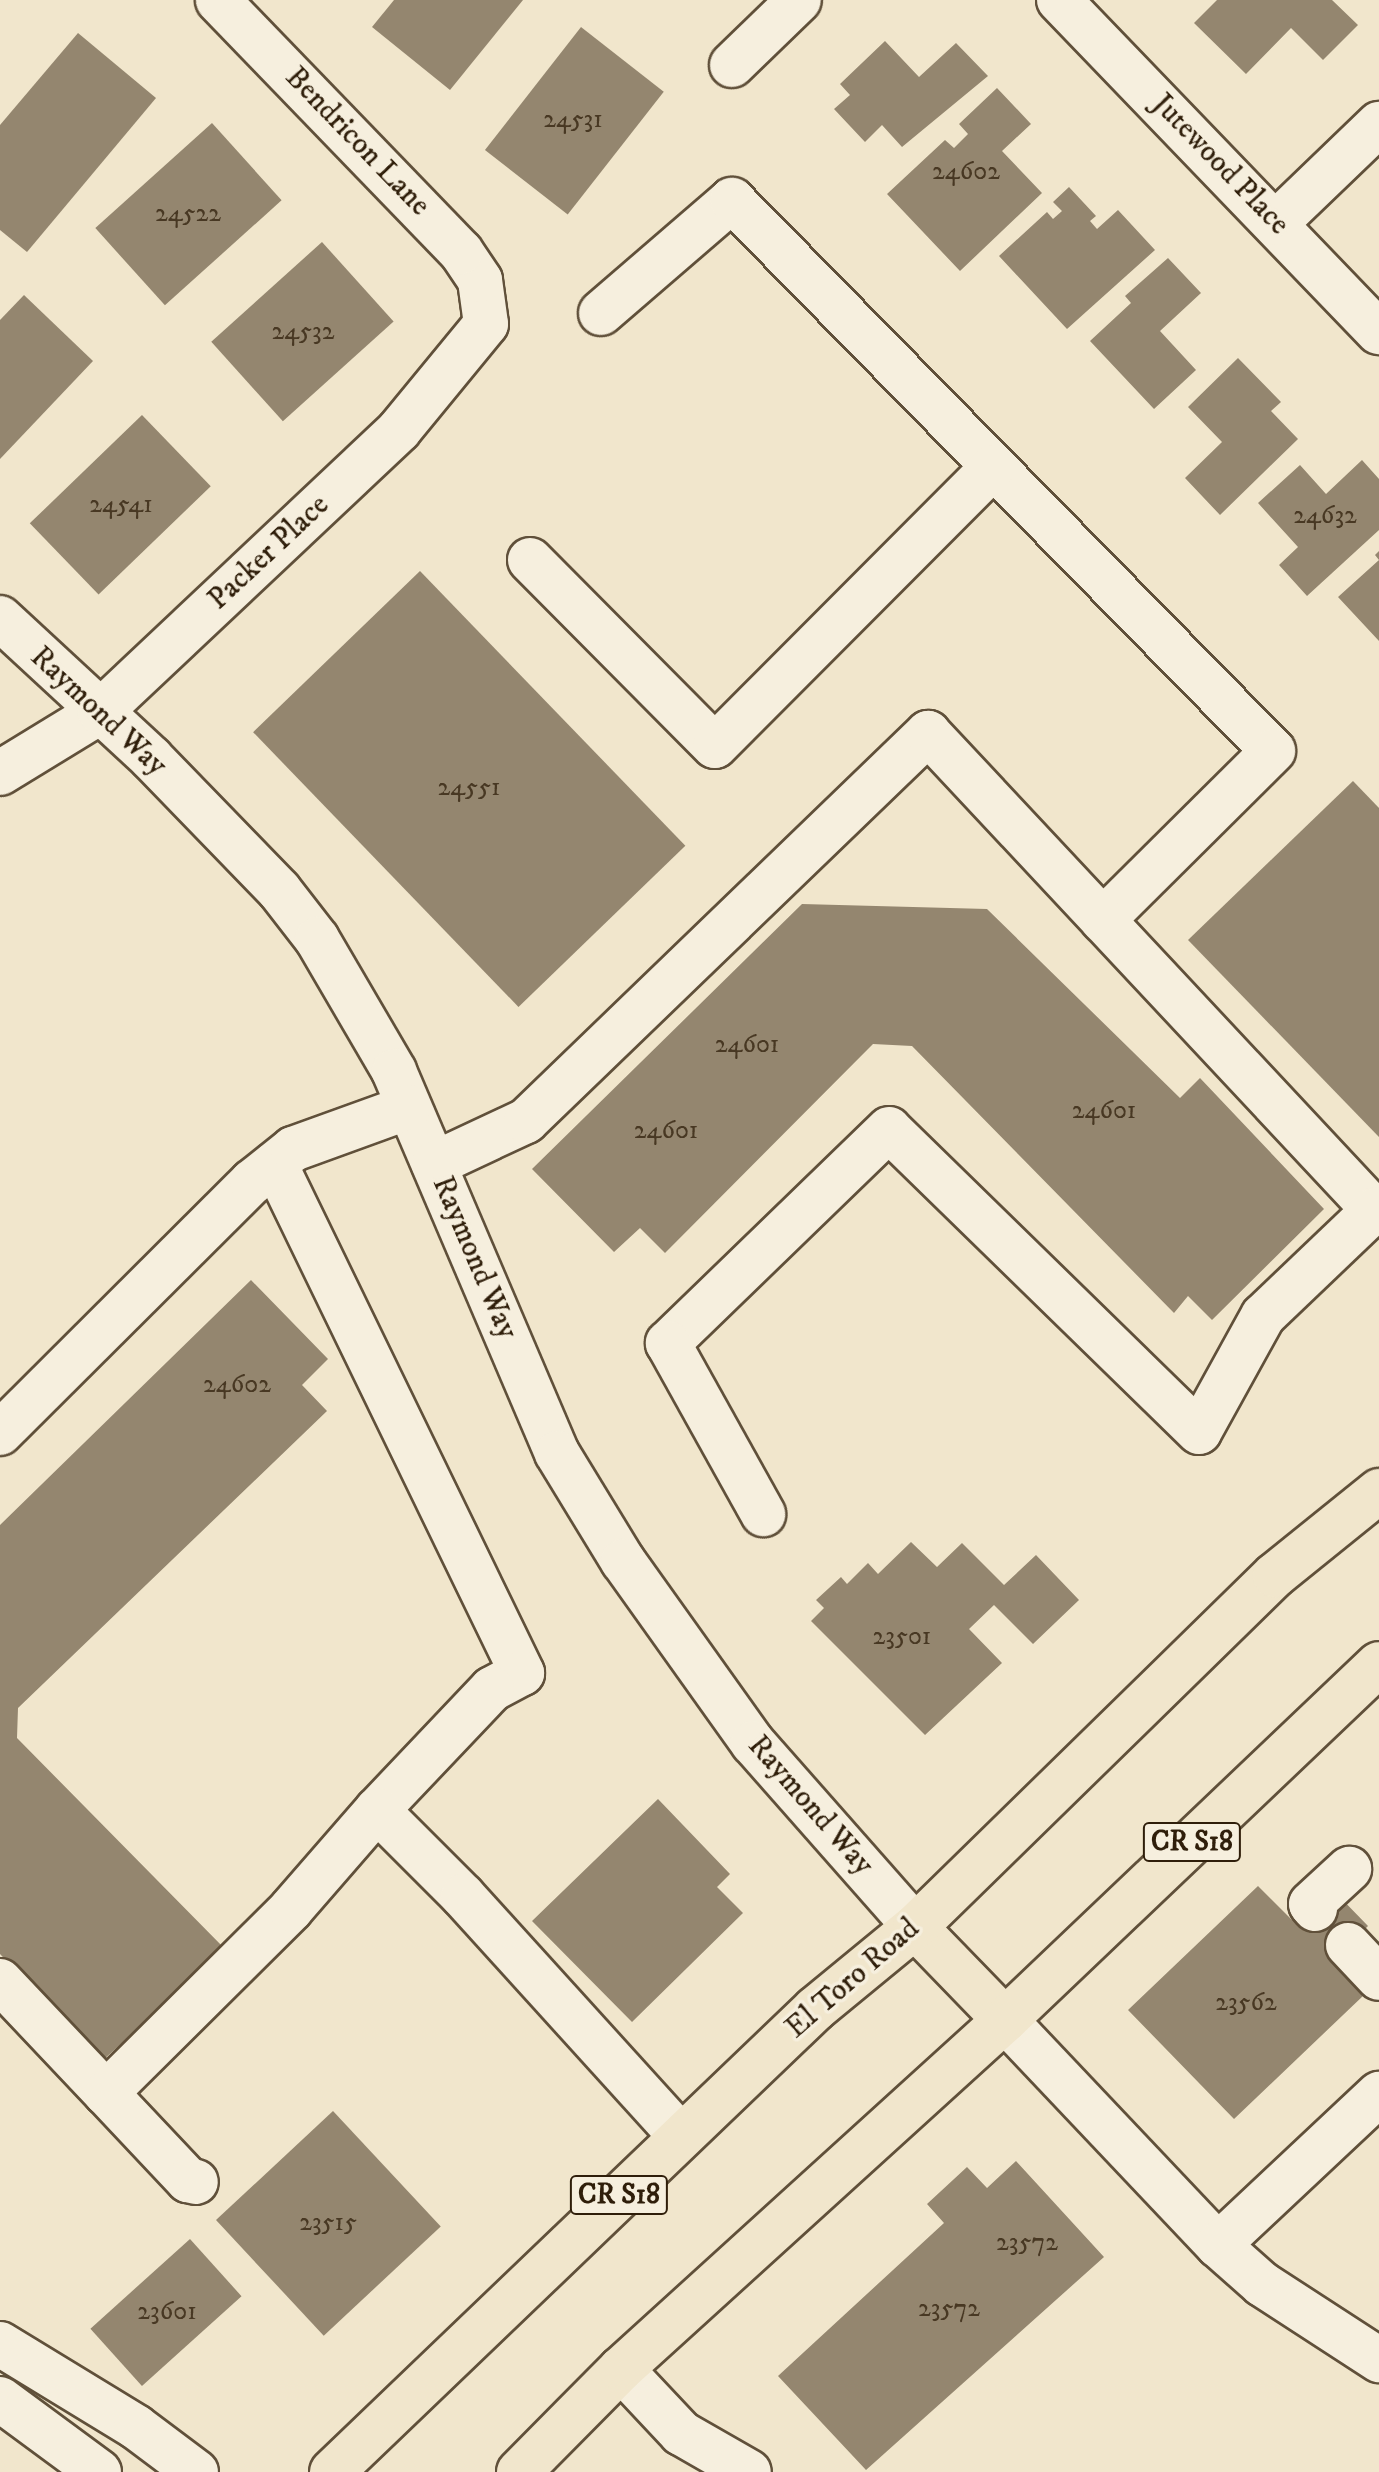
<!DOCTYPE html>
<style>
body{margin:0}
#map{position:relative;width:1379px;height:2472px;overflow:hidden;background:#f1e6cc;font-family:"IM FELL DW Pica",serif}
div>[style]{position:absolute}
.building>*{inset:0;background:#94866f;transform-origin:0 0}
.roads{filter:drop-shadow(2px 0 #60503a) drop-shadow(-2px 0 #60503a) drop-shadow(0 2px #60503a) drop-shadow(0 -2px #60503a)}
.minor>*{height:44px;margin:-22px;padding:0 22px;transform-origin:22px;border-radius:22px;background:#f6efde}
.major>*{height:44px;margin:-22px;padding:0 22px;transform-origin:22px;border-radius:22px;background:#f1e6cc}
span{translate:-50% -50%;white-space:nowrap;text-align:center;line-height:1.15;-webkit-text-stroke:7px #f6efde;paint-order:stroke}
.number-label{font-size:26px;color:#483823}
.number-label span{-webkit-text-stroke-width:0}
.shield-label span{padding:2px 6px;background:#f6efde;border:2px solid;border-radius:6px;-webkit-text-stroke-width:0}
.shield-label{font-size:28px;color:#2f1e0a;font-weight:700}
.street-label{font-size:30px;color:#2f1e0a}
</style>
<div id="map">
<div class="building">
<div style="clip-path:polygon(394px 0,523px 0,450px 90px,372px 27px)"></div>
<div style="clip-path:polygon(1217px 0,1332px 0,1358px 25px,1323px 60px,1291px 28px,1246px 74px,1194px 23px)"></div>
<div style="left:581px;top:27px;width:105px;height:156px;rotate:38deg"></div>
<div style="clip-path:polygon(78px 33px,156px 98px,27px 252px,0 230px,0 125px)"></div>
<div style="clip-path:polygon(885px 41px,919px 77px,956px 43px,988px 76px,902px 147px,882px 125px,865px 142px,834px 109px,850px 95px,840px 84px)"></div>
<div style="clip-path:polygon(997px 88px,1031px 124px,1002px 151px,1042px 193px,960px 271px,887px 194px,945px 140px,954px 148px,968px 134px,959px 124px)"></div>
<div style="left:212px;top:123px;width:104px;height:157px;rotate:48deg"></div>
<div style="clip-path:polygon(1069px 187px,1096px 216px,1090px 221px,1097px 229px,1118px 210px,1155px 250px,1067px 329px,999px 256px,1047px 212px,1053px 219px,1062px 211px,1053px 202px)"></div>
<div style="left:322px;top:242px;width:107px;height:149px;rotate:48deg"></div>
<div style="clip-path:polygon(1168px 258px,1201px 293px,1160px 331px,1196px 370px,1154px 409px,1090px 341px,1131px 303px,1125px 296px)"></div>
<div style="clip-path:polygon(24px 295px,93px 361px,0 459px,0 320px)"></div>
<div style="clip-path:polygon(1238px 358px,1281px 402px,1271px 411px,1298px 439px,1220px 515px,1185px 478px,1222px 442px,1188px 407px)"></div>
<div style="left:142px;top:415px;width:99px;height:156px;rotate:46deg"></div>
<div style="clip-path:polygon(1362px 460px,1379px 479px,1379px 530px,1307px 596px,1279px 565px,1298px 547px,1258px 503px,1300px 465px,1326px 494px)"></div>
<div style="clip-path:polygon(1379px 551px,1379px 641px,1338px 597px,1379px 560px,1375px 555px)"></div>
<div style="left:420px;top:571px;width:382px;height:232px;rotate:46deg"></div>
<div style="clip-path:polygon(1353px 781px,1379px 808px,1379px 1137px,1188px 940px)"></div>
<div style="clip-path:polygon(802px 904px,987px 909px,1180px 1098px,1200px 1078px,1324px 1209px,1212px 1320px,1188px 1296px,1174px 1313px,912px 1046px,873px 1044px,665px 1253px,640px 1228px,614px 1252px,532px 1169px)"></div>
<div style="clip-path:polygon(251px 1280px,328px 1359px,302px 1385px,327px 1411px,18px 1708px,17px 1738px,225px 1949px,102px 2061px,0 1954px,0 1525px)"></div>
<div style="clip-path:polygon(911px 1542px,937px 1567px,962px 1543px,1004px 1585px,1036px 1555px,1079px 1600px,1033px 1644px,994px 1605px,969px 1629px,1002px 1663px,925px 1735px,811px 1621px,824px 1608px,816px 1600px,841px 1577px,847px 1584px,868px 1563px,878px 1574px)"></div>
<div style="clip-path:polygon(658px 1799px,730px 1874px,717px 1887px,743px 1913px,632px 2022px,532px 1921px)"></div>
<div style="clip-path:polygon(1258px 1886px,1298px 1926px,1334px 1891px,1368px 1926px,1332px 1962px,1364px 1995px,1234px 2119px,1128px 2010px)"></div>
<div style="left:333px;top:2111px;width:158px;height:160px;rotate:47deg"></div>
<div style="clip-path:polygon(1016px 2161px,1104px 2257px,866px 2470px,778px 2376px,944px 2223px,927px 2204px,967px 2167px,987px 2188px)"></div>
<div style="left:190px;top:2239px;width:77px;height:134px;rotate:48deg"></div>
</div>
<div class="roads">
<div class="minor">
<div style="left:1059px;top:0;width:461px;rotate:46.1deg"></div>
<div style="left:732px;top:65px;width:93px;rotate:-44.1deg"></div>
<div style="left:1276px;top:223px;width:143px;rotate:-43.9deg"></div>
<div style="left:601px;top:313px;width:173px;rotate:-40.8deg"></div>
<div style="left:732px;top:200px;width:772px;rotate:45.52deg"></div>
<div style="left:1273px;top:751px;width:240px;rotate:135.2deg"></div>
<div style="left:530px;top:560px;width:262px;rotate:45.2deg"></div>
<div style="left:715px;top:746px;width:394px;rotate:-45.1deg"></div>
<div style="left:0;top:618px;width:206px;rotate:42.8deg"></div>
<div style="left:151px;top:758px;width:184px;rotate:45.9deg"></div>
<div style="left:279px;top:890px;width:62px;rotate:52.2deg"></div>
<div style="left:317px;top:939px;width:153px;rotate:59.7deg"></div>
<div style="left:394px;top:1071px;width:415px;rotate:66.9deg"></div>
<div style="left:557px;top:1453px;width:127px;rotate:58.6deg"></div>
<div style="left:623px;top:1561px;width:224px;rotate:54.5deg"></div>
<div style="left:753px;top:1743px;width:245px;rotate:48.6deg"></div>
<div style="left:0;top:773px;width:117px;rotate:-31.4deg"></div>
<div style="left:100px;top:712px;width:411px;rotate:-43.3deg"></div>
<div style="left:399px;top:430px;width:137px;rotate:-50.6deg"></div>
<div style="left:486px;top:324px;width:44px;rotate:-97.8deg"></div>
<div style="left:480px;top:280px;width:34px;rotate:-124deg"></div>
<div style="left:461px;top:252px;width:350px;rotate:-134deg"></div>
<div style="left:275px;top:1164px;width:566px;rotate:64.11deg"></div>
<div style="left:522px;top:1673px;width:34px;rotate:152deg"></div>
<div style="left:492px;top:1689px;width:167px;rotate:133.5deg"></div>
<div style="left:434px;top:1164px;width:102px;rotate:-25.1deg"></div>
<div style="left:526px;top:1121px;width:559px;rotate:-43.98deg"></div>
<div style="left:928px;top:733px;width:653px;rotate:46.92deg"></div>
<div style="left:1374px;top:1210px;width:153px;rotate:136.3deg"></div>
<div style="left:1263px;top:1316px;width:132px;rotate:118.9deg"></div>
<div style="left:1199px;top:1432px;width:433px;rotate:-135.7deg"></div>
<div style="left:889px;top:1129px;width:308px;rotate:135.9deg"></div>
<div style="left:668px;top:1343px;width:196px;rotate:60.9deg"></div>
<div style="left:0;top:1433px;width:356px;rotate:-44.9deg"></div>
<div style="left:252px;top:1182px;width:53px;rotate:-38.8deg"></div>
<div style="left:293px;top:1149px;width:123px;rotate:-19.9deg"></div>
<div style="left:1315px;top:1909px;width:6px;rotate:-129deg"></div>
<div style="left:1311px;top:1904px;width:52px;rotate:-42.6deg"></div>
<div style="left:1348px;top:1945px;width:45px;rotate:46.8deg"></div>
<div style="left:0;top:1981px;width:154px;rotate:46.6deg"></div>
<div style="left:106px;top:2093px;width:261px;rotate:-44.8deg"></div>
<div style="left:291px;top:1909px;width:131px;rotate:-49deg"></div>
<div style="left:377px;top:1810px;width:122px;rotate:45deg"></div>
<div style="left:463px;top:1896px;width:323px;rotate:47.8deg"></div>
<div style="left:1005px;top:2020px;width:310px;rotate:46.6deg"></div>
<div style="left:1218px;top:2245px;width:59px;rotate:41.6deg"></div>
<div style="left:1262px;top:2284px;width:140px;rotate:33deg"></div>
<div style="left:106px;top:2093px;width:120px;rotate:46.7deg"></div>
<div style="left:188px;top:2180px;width:8px;rotate:14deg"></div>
<div style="left:1218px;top:2245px;width:221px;rotate:-43.2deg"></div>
<div style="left:0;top:2344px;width:159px;rotate:31.4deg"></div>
<div style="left:136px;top:2427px;width:75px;rotate:36.9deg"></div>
<div style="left:621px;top:2369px;width:88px;rotate:46.8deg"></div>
<div style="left:681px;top:2433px;width:78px;rotate:29.8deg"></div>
<div style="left:0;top:2399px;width:123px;rotate:36.4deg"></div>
</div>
<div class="major">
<div style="left:915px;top:1927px;width:129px;rotate:45.9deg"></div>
<div style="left:332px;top:2472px;width:669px;rotate:-43.79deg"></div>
<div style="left:815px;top:2009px;width:129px;rotate:-39.4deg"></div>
<div style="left:915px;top:1927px;width:503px;rotate:-44.36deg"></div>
<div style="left:1275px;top:1575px;width:134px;rotate:-38.9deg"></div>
<div style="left:519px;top:2472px;width:145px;rotate:-45.3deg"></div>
<div style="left:621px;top:2369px;width:519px;rotate:-42.27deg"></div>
<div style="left:1005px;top:2020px;width:516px;rotate:-43.59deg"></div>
</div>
</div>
<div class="number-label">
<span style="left:573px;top:120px">24531</span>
<span style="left:966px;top:172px">24602</span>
<span style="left:188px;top:214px">24522</span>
<span style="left:303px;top:332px">24532</span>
<span style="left:121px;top:505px">24541</span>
<span style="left:1325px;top:516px">24632</span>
<span style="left:469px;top:788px">24551</span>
<span style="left:747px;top:1045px">24601</span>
<span style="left:1104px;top:1111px">24601</span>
<span style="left:666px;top:1131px">24601</span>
<span style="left:237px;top:1385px">24602</span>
<span style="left:902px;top:1637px">23501</span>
<span style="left:1246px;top:2003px">23562</span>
<span style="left:328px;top:2223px">23515</span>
<span style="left:1027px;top:2243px">23572</span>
<span style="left:949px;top:2309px">23572</span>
<span style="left:167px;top:2312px">23601</span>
</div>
<div class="shield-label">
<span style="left:1192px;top:1842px">CR S18</span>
<span style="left:619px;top:2195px">CR S18</span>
</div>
<div class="street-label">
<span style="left:357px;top:142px;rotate:46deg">Bendricon Lane</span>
<span style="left:1220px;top:165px;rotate:46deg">Jutewood Place</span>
<span style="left:269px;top:553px;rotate:-43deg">Packer Place</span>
<span style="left:98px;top:712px;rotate:43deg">Raymond Way</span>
<span style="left:474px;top:1258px;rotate:67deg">Raymond Way</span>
<span style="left:810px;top:1806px;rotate:49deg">Raymond Way</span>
<span style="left:853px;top:1979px;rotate:-41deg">El Toro Road</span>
</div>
</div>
